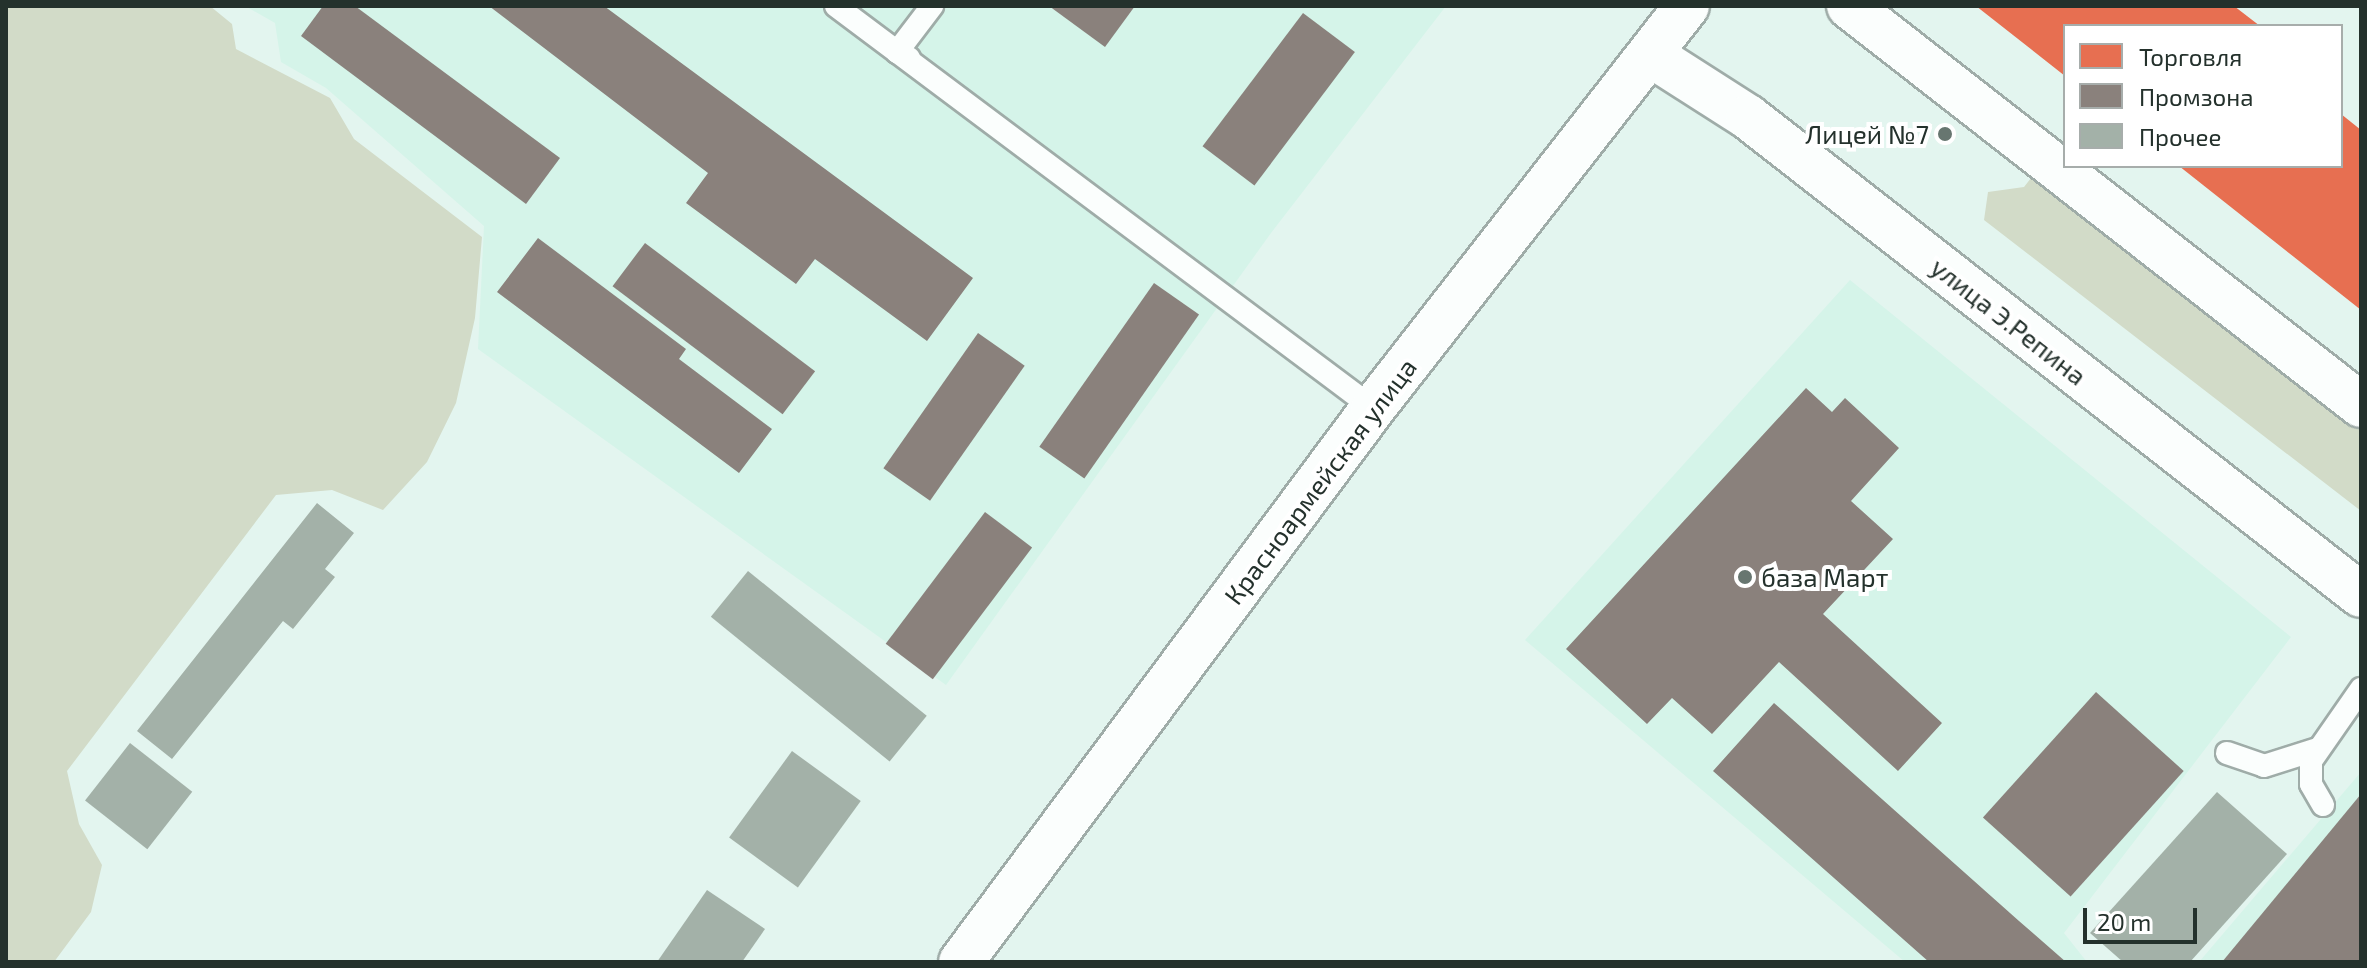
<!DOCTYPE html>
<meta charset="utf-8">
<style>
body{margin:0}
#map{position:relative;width:2367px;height:968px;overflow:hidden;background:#e3f5ef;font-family:"Exo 2",sans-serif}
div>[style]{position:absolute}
.built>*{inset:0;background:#d5f4e9}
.green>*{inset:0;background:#d2dbc8}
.shops>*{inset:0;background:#e76f51}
.industry>*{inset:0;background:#8a817c;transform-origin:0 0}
.building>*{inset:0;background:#a3b1a8;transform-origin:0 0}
.roads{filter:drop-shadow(2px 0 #9faca8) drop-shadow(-2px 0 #9faca8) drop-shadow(0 2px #9faca8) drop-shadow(0 -2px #9faca8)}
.service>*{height:22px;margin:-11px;padding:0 11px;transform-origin:11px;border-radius:11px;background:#fbfefd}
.minor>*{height:44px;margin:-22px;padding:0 22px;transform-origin:22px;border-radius:22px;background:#fbfefd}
.tertiary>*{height:44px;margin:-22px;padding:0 22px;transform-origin:22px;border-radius:22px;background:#fbfefd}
.secondary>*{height:44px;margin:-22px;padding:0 22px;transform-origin:22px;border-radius:22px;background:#fbfefd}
.dots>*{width:22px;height:22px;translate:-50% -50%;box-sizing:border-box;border:4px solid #fff;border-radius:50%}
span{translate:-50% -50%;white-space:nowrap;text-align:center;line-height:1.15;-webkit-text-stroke:8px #fff;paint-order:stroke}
.poi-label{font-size:26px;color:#24312c}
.right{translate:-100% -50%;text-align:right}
.left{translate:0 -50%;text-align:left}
.street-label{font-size:26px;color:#24312c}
.frame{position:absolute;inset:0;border:8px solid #24312c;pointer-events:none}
.legend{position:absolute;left:2063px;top:24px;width:280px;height:144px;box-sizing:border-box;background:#fff;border:2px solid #a7adab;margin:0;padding:10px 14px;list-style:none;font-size:24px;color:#24312c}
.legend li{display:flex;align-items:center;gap:16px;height:40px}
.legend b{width:40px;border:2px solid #a7adab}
.scale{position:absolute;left:2083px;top:908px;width:114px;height:36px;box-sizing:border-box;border:4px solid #24312c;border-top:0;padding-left:10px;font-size:24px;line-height:28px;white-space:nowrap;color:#24312c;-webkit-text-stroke:6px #fff;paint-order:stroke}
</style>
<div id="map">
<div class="built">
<div style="clip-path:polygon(245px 6px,1446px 6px,1271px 233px,946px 685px,478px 349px,484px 226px,326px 88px,281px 62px,275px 23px)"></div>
<div style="clip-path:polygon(1850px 280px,2291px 637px,2064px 933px,2087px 962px,1905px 962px,1525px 640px)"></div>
<div style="clip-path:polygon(2361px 772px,2361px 962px,2199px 962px)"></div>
</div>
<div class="green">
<div style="clip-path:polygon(6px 6px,210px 6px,232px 24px,236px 49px,330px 98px,354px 139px,482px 237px,475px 318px,456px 403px,427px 462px,383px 510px,332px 490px,276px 495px,67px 771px,79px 824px,102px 865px,91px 912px,54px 962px,6px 962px)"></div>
<div style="clip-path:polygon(2053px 150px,2361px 385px,2361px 511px,1984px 220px,1988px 192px,2024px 187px)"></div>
</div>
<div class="shops">
<div style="clip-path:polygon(1976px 6px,2234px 6px,2260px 26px,2065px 26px,2065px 76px)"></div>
<div style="clip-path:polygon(2341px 114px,2361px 130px,2361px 310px,2179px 166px,2341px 166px)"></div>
</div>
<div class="industry">
<div style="clip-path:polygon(323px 6px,355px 6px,560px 158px,526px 204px,301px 36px)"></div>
<div style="clip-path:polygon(489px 6px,604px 6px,973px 278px,927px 341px,815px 259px,796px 284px,686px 203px,708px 173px)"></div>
<div style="clip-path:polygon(1049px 6px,1135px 6px,1105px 47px)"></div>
<div style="left:1303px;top:13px;width:65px;height:167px;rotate:37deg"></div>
<div style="clip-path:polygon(538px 238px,686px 349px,679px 359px,772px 429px,739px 473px,497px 292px)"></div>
<div style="left:645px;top:243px;width:213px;height:54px;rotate:37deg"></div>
<div style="left:1154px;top:283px;width:55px;height:200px;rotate:35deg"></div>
<div style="left:978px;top:333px;width:57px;height:165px;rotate:35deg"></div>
<div style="clip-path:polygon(1806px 388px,1832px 412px,1845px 398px,1899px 448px,1851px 501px,1893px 539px,1823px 614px,1942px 723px,1898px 771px,1779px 662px,1712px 734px,1672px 698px,1647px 724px,1566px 649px)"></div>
<div style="left:985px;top:512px;width:59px;height:165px;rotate:37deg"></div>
<div style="left:2096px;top:692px;width:118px;height:169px;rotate:42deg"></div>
<div style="clip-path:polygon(1774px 703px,2019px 921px,2066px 962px,1929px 962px,1713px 771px)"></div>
<div style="clip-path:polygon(2361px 794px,2361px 962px,2222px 962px)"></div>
</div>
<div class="building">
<div style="clip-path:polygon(317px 503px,354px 533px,325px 569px,335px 577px,293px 629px,283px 621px,172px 759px,137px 731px)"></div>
<div style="left:748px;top:571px;width:230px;height:59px;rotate:39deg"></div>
<div style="left:130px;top:743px;width:79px;height:73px;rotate:38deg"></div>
<div style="left:792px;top:751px;width:85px;height:107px;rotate:36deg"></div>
<div style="clip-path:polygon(2217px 792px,2287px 854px,2190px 962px,2123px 962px,2090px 933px)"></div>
<div style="clip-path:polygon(707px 890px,765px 929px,742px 962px,657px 962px)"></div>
</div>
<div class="roads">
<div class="service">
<div style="left:836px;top:6px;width:671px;rotate:36.82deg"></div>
<div style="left:909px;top:58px;width:13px;rotate:-153deg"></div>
<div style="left:897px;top:52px;width:58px;rotate:-52.7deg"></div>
<div style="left:2227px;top:753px;width:39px;rotate:19deg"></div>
<div style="left:2264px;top:766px;width:57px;rotate:-17.5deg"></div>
<div style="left:2323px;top:805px;width:24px;rotate:-120deg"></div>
<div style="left:2311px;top:784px;width:23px;rotate:-90deg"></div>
<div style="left:2311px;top:761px;width:88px;rotate:-55.2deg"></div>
</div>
<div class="minor">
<div style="left:1849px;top:6px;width:649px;rotate:37.93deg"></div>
</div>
<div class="tertiary">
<div style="left:1651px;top:55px;width:115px;rotate:32.6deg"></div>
<div style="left:1748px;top:117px;width:777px;rotate:37.95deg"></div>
</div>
<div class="secondary">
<div style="left:961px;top:962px;width:690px;rotate:-53.36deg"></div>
<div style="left:1373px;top:408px;width:510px;rotate:-52.01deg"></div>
</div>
</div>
<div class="dots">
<div style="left:1945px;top:134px;background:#677670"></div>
<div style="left:1745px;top:577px;background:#677670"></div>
</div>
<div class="poi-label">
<span class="right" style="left:1929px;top:134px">Лицей №7</span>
<span class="left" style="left:1761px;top:577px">база Март</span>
</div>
<div class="street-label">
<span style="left:2009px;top:321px;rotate:38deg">улица Э.Репина</span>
<span style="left:1320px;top:481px;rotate:-53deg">Красноармейская улица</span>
</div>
<div class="frame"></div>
<ul class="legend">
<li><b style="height:22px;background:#e76f51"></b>Торговля</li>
<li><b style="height:22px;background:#8a817c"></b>Промзона</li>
<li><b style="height:22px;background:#a3b1a8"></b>Прочее</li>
</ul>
<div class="scale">20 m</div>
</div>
